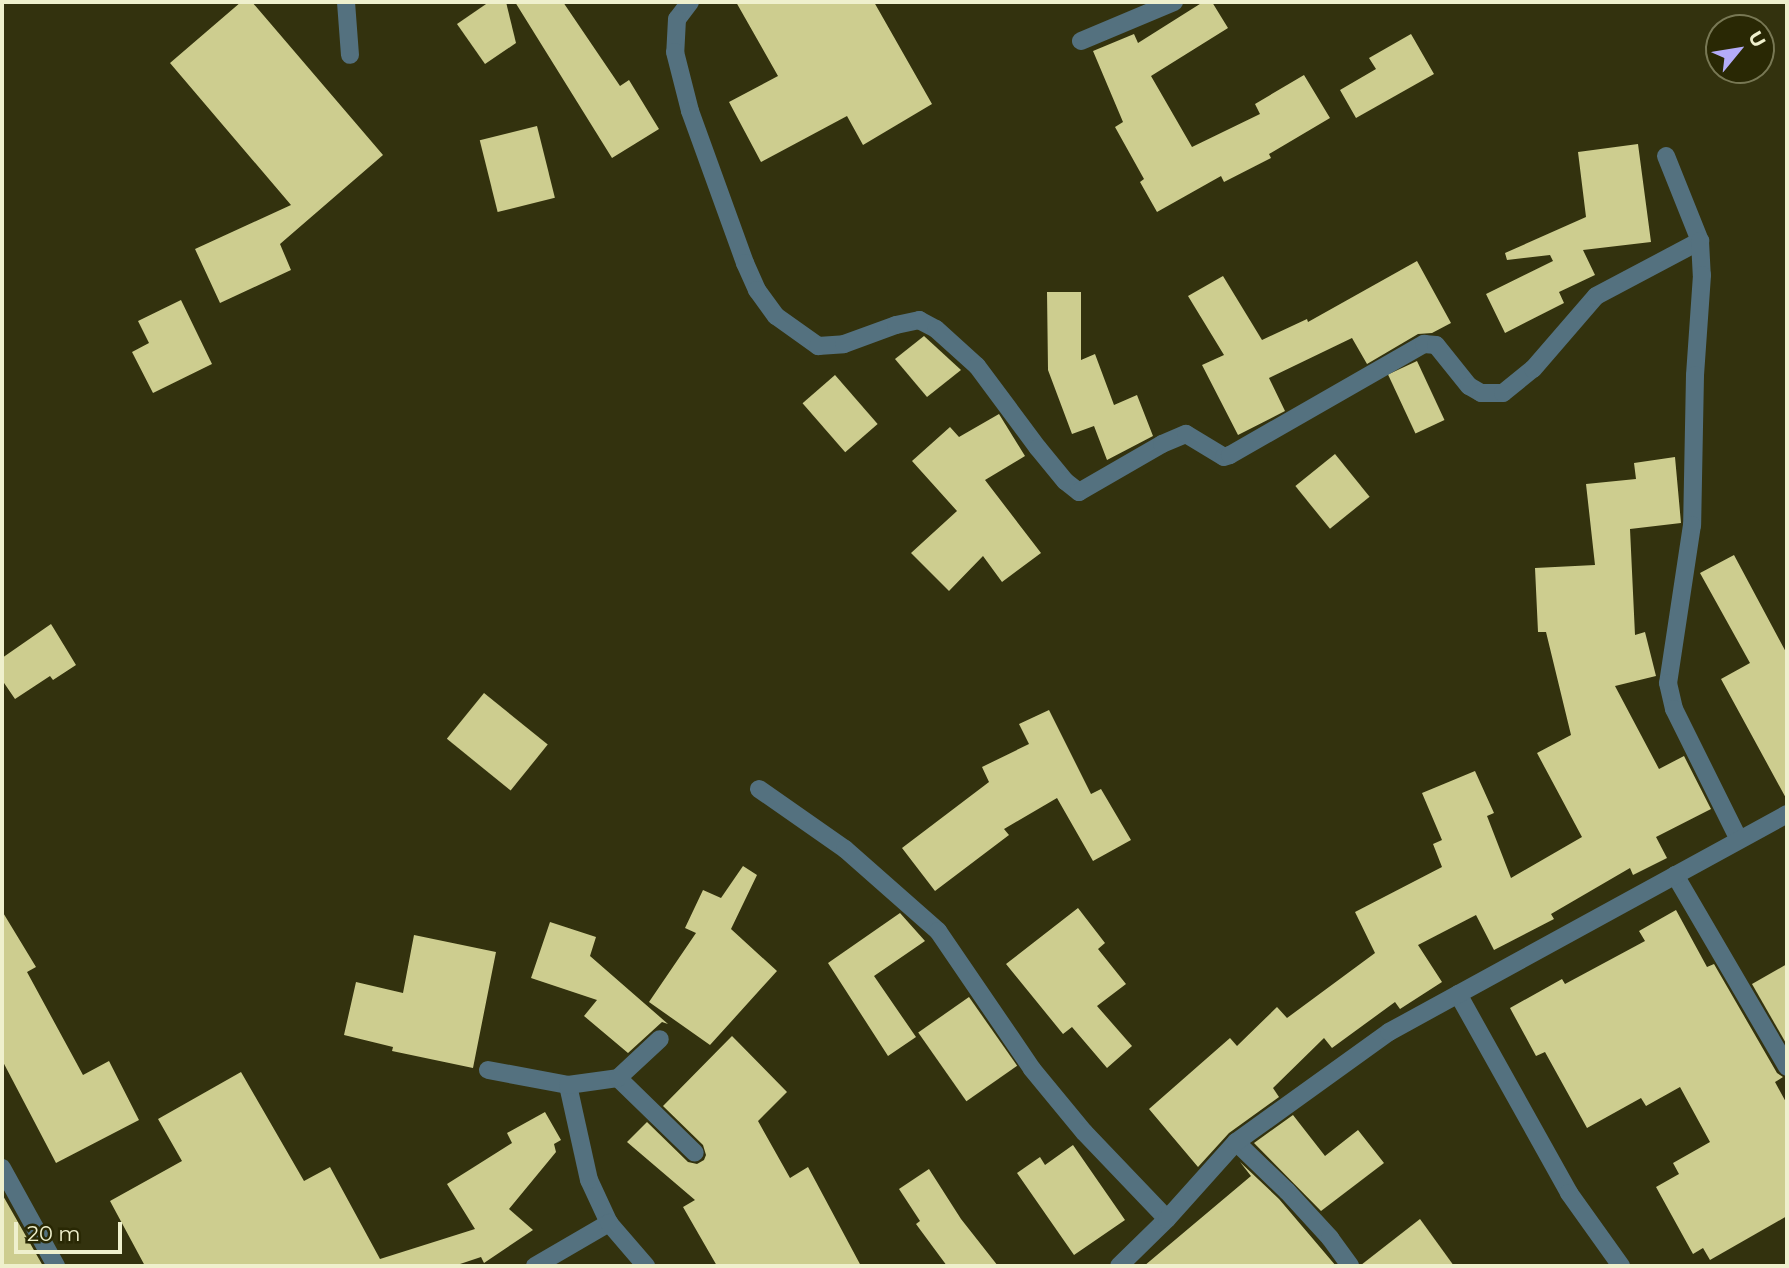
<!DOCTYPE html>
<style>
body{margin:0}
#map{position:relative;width:1789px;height:1268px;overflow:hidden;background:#33320e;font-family:Montserrat,sans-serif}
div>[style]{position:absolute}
.building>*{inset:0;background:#cdcd8f;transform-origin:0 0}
.minor>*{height:18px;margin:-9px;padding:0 9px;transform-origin:9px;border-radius:9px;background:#54717f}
span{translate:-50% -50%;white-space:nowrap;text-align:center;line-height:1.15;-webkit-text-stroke:7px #292804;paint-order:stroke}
.frame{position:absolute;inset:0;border:4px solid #eff0cd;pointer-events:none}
.north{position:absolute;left:1705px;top:14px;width:70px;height:70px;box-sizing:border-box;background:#292804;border:2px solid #787854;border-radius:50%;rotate:60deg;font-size:19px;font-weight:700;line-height:28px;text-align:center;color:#eff0cd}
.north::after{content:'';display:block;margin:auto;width:24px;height:32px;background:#b4acf9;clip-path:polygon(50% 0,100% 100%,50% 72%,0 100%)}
.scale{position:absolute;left:14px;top:1222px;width:108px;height:32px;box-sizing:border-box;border:4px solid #eff0cd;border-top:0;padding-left:9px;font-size:21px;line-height:24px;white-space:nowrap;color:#eff0cd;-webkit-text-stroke:5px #292804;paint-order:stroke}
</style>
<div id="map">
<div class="building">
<div style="clip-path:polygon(241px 2px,252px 2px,383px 155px,280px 244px,291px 270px,220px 303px,195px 249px,291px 205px,170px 63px)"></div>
<div style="clip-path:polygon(489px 2px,506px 2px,516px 43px,485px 64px,457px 24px)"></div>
<div style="clip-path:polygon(515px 2px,563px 2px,620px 86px,629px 80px,659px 129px,612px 158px)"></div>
<div style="clip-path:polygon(736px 2px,874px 2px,932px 104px,863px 145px,847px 116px,761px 162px,729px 102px,778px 76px)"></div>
<div style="clip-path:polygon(1203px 2px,1212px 2px,1228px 28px,1151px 76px,1192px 147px,1260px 114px,1255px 104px,1304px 75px,1330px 118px,1269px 154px,1271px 158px,1224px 182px,1221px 176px,1157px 212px,1140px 182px,1144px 179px,1115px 127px,1123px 122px,1093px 51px,1134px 34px,1138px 43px)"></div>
<div style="clip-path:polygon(1411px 34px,1434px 74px,1356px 118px,1340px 90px,1376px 69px,1369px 58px)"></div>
<div style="left:537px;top:126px;width:74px;height:59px;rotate:76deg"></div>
<div style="clip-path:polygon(1638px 144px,1651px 242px,1583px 250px,1595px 275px,1559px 292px,1564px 303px,1505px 333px,1486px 294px,1553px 261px,1550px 255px,1507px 260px,1505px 253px,1586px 217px,1578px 152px)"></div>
<div style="clip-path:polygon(1417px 261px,1451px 323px,1432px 333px,1418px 334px,1367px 364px,1352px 338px,1269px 378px,1285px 411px,1238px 435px,1202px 365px,1224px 355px,1188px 296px,1223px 276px,1262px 340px,1307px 319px,1308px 322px)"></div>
<div style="clip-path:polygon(1047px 292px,1081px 292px,1081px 360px,1095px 354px,1114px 405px,1137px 395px,1153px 436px,1107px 460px,1094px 426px,1072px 434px,1048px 370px)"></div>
<div style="clip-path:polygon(181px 300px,212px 364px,153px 393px,132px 352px,149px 343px,138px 321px)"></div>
<div style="clip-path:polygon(924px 336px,961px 370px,927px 397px,895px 359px)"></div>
<div style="left:1417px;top:361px;width:65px;height:32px;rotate:65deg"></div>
<div style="left:835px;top:375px;width:65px;height:43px;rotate:49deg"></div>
<div style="clip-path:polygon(999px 414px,1025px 456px,985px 480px,1041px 553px,1002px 582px,983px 556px,949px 591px,911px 553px,957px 511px,912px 461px,950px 427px,959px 437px)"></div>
<div style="left:1335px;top:454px;width:55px;height:51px;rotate:51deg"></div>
<div style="clip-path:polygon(1675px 457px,1681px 523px,1630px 529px,1635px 635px,1645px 632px,1656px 676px,1615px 686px,1659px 769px,1684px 756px,1711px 809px,1656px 837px,1667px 858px,1633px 875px,1630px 868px,1551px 914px,1554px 919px,1494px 950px,1476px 915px,1418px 945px,1442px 982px,1400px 1009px,1395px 1002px,1332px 1048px,1324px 1038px,1273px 1088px,1279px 1097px,1229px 1133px,1198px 1167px,1149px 1109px,1230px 1038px,1237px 1046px,1277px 1007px,1287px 1018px,1375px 953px,1355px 912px,1442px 867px,1433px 844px,1442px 840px,1422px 793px,1475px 771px,1494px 813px,1487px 816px,1511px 878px,1582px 837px,1537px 753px,1571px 735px,1546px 632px,1538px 632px,1535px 568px,1595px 565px,1586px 484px,1636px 479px,1634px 463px)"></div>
<div style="clip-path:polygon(1734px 555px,1787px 654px,1787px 800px,1721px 679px,1750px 663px,1700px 573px)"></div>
<div style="clip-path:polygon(51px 624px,76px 665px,53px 680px,50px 676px,15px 699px,2px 680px,2px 658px)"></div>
<div style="left:484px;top:693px;width:82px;height:59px;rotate:39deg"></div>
<div style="clip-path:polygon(1049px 710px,1091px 794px,1101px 789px,1131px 840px,1093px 861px,1057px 798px,1004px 829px,1009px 835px,935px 891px,902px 848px,989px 782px,982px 767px,1029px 744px,1019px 724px)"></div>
<div style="clip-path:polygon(743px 866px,757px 875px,731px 929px,777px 971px,710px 1045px,649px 1002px,696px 933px,685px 928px,703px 890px,721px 898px)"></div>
<div style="clip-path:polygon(1078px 908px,1105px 943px,1098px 949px,1126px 984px,1097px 1006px,1132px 1046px,1107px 1068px,1072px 1027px,1063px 1034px,1006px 964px)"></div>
<div style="clip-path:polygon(1676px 910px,1707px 967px,1714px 964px,1777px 1073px,1783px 1077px,1775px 1082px,1787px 1104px,1787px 1216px,1710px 1260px,1703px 1248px,1693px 1254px,1656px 1187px,1679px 1174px,1673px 1163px,1710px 1142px,1680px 1087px,1646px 1106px,1641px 1098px,1587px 1128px,1545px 1052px,1536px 1056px,1510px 1008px,1562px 979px,1565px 984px,1645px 941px,1639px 931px)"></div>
<div style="clip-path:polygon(2px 911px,36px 967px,27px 972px,83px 1075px,109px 1061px,139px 1120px,56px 1163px,2px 1060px)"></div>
<div style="clip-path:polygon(900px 913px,925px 941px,874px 976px,916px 1037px,888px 1056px,828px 963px)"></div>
<div style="clip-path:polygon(550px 922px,596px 937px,590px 956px,668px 1024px,662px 1022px,628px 1053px,584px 1016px,597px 1000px,531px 978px)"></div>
<div style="clip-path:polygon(414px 935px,496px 952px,473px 1068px,392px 1051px,393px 1047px,344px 1035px,356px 982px,403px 993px)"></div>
<div style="clip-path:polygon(1787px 964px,1787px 1045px,1752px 984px)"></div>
<div style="left:969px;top:997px;width:84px;height:62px;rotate:55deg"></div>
<div style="clip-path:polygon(732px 1036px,787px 1092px,758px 1121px,790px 1178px,808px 1167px,861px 1266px,717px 1266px,683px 1207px,695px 1200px,627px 1142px,647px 1122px,688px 1162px,697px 1164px,704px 1160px,706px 1155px,703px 1145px,663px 1106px)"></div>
<div style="clip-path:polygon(241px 1072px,304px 1181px,330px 1167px,380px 1259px,475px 1229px,447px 1184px,512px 1143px,507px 1133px,545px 1112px,561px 1140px,554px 1144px,556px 1152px,509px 1209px,533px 1230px,484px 1263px,481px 1257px,454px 1266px,145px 1266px,110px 1201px,182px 1161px,158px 1119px)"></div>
<div style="clip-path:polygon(1293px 1115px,1325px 1156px,1358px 1130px,1384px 1163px,1321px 1211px,1254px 1143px)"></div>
<div style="clip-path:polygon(1073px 1145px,1125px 1220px,1074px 1255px,1017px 1173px,1040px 1157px,1045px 1165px)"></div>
<div style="clip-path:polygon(1240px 1162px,1279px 1199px,1336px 1266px,1144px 1266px,1251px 1176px)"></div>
<div style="clip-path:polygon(929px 1169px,961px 1219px,998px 1266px,947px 1266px,916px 1224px,920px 1221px,899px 1189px)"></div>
<div style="clip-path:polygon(2px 1194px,39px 1259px,43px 1266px,2px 1266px)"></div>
<div style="clip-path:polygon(1420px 1219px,1454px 1266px,1361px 1266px,1361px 1265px)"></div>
</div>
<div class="minor">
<div style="left:346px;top:2px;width:53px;rotate:85.7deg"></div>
<div style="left:690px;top:2px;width:21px;rotate:127deg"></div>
<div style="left:677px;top:19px;width:33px;rotate:93deg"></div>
<div style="left:675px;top:52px;width:61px;rotate:75.7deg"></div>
<div style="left:690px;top:111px;width:162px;rotate:70.1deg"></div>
<div style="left:745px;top:263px;width:30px;rotate:66deg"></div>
<div style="left:757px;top:290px;width:32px;rotate:54deg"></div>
<div style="left:776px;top:316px;width:52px;rotate:35.5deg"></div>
<div style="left:818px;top:346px;width:26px;rotate:-4deg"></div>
<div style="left:844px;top:344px;width:55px;rotate:-20.1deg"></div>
<div style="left:896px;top:325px;width:24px;rotate:-12deg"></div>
<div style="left:919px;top:320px;width:19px;rotate:28deg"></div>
<div style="left:936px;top:329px;width:55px;rotate:42.1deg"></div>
<div style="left:977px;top:366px;width:102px;rotate:53.4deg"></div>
<div style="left:1038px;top:448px;width:43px;rotate:50.7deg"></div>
<div style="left:1065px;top:481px;width:18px;rotate:38deg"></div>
<div style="left:1079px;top:492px;width:96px;rotate:-30deg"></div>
<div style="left:1162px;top:444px;width:26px;rotate:-23deg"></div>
<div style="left:1186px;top:434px;width:44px;rotate:31.2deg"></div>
<div style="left:1224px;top:457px;width:6px;rotate:-18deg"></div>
<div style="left:1230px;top:455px;width:224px;rotate:-29.8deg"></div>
<div style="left:1424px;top:344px;width:12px;rotate:5deg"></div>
<div style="left:1436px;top:345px;width:53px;rotate:51.2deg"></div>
<div style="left:1469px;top:386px;width:14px;rotate:30deg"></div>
<div style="left:1481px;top:393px;width:22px"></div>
<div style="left:1503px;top:393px;width:38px;rotate:-39deg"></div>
<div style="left:1533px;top:369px;width:96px;rotate:-49.2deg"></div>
<div style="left:1596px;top:296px;width:118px;rotate:-27.9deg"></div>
<div style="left:1081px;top:41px;width:101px;rotate:-22.8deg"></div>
<div style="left:1666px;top:156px;width:92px;rotate:68.2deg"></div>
<div style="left:1700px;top:241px;width:34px;rotate:87deg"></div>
<div style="left:1702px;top:275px;width:100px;rotate:94deg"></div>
<div style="left:1695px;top:375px;width:150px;rotate:91.1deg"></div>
<div style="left:1692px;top:525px;width:160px;rotate:98.6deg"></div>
<div style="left:1668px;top:683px;width:27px;rotate:77deg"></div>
<div style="left:1674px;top:709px;width:146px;rotate:63.6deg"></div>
<div style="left:759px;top:789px;width:105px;rotate:34.9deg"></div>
<div style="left:845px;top:849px;width:124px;rotate:41.4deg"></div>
<div style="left:938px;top:931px;width:167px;rotate:55.7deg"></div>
<div style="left:1032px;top:1069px;width:82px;rotate:50.5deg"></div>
<div style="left:1084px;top:1132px;width:120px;rotate:46.3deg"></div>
<div style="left:1675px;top:875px;width:222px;rotate:59.7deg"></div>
<div style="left:1458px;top:994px;width:228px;rotate:60.8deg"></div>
<div style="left:1569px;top:1193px;width:90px;rotate:54.5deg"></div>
<div style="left:488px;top:1070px;width:81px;rotate:10.6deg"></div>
<div style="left:618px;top:1078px;width:107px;rotate:44.2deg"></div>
<div style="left:1236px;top:1142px;width:71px;rotate:43.9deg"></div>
<div style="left:1287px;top:1191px;width:64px;rotate:47.5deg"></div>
<div style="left:1330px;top:1238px;width:34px;rotate:54deg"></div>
<div style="left:2px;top:1168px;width:112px;rotate:61.1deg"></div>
<div style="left:609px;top:1223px;width:47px;rotate:-114.9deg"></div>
<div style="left:589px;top:1180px;width:97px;rotate:-102.5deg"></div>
<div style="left:568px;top:1085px;width:50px;rotate:-8deg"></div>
<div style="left:618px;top:1078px;width:57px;rotate:-42.9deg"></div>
<div style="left:535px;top:1266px;width:86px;rotate:-30.2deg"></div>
<div style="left:609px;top:1223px;width:57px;rotate:49.3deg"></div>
<div style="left:1119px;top:1266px;width:67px;rotate:-44.4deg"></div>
<div style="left:1167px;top:1219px;width:103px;rotate:-48.1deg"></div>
<div style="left:1236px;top:1142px;width:188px;rotate:-35.7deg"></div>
<div style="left:1389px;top:1032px;width:454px;rotate:-28.7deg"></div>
</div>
<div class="frame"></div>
<div class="north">U</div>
<div class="scale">20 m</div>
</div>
